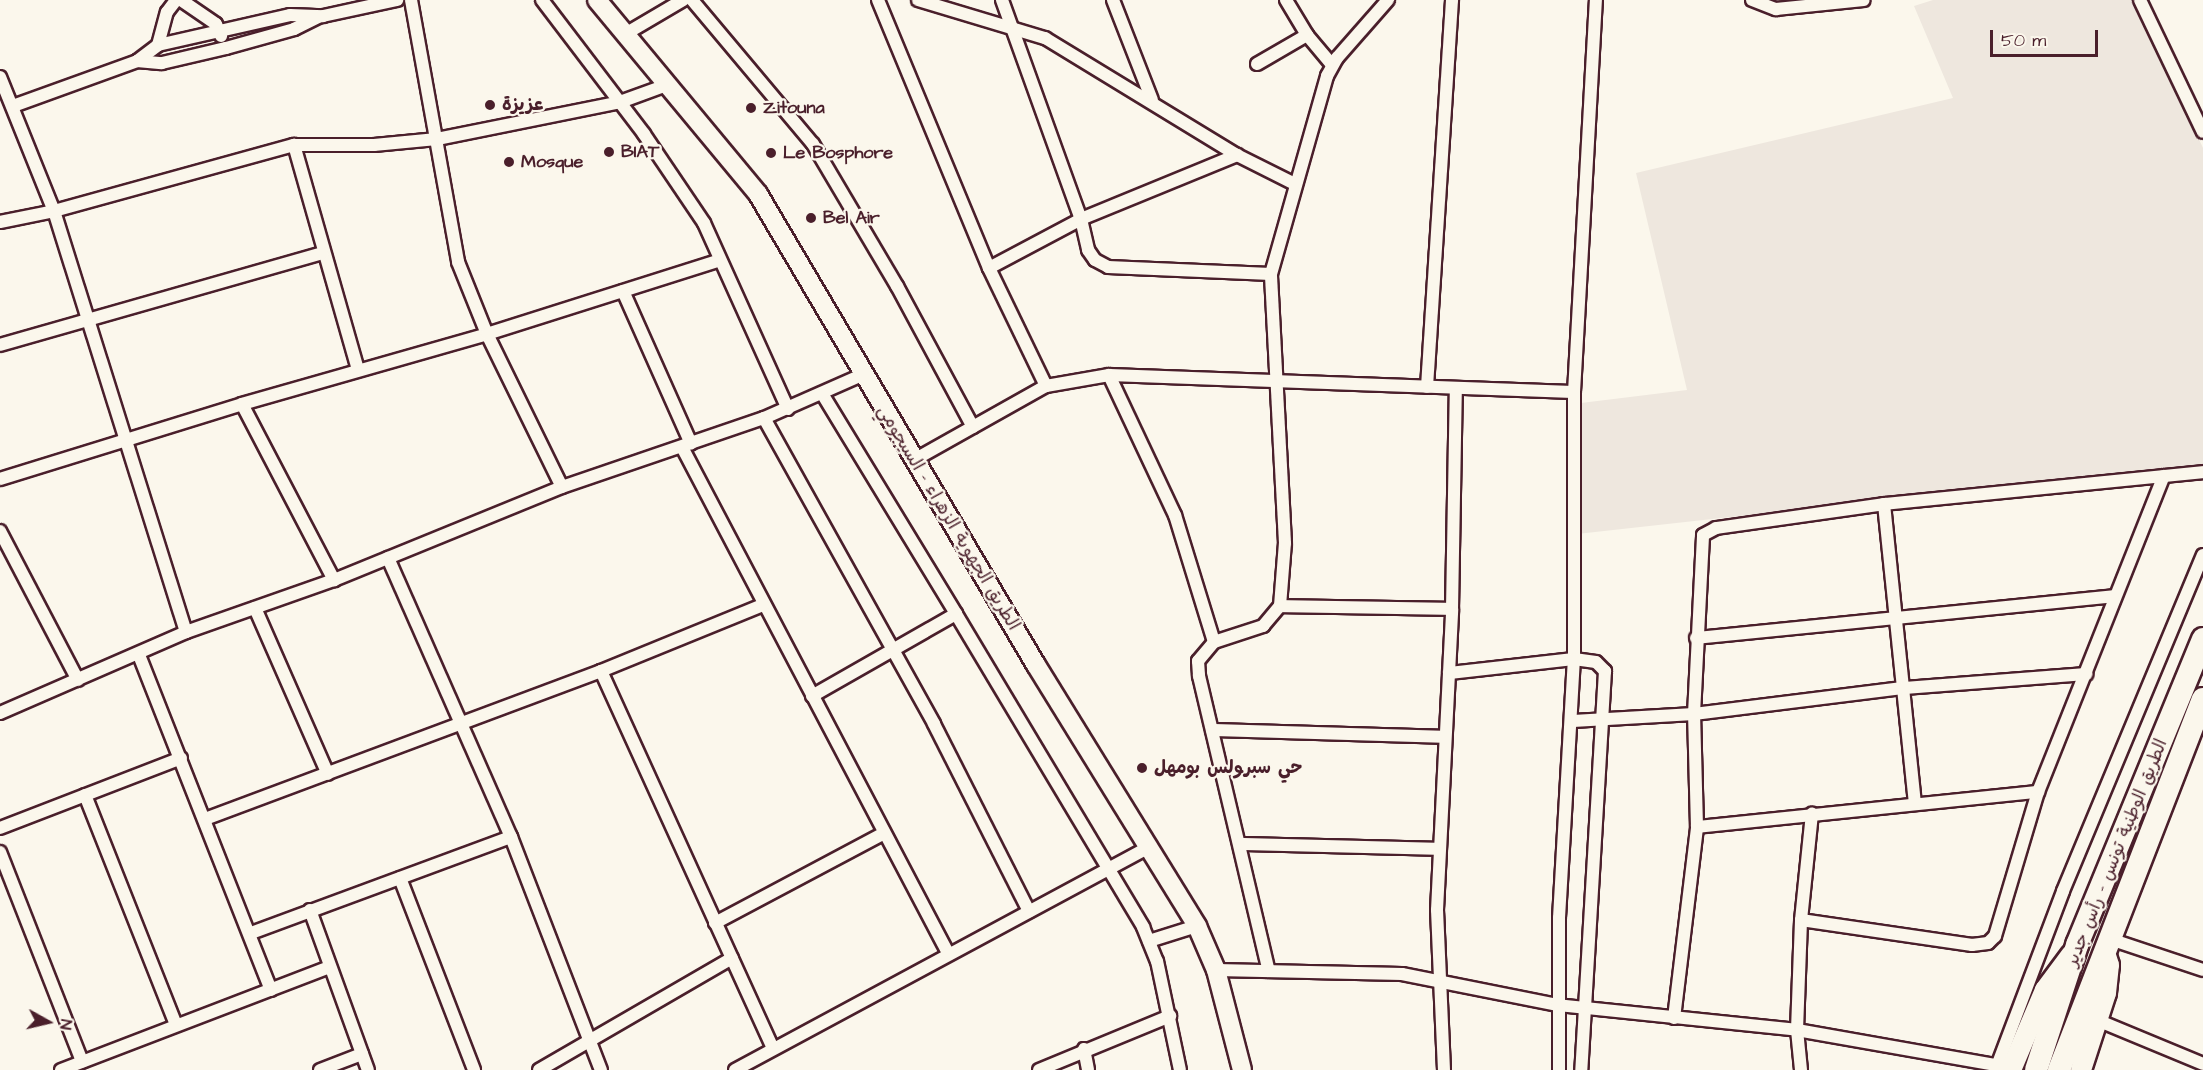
<!DOCTYPE html>
<meta charset="utf-8">
<style>
body{margin:0}
#map{position:relative;width:2203px;height:1070px;overflow:hidden;background:#fbf7ec;font-family:"Architects Daughter","Playpen Sans Arabic",sans-serif}
div>[style]{position:absolute}
.built>*{inset:0;background:#eee7de}
.roads{filter:drop-shadow(2px 0 #4a1f2b) drop-shadow(-2px 0 #4a1f2b) drop-shadow(0 2px #4a1f2b) drop-shadow(0 -2px #4a1f2b)}
.street>*{height:12px;margin:-6px;padding:0 6px;transform-origin:6px;border-radius:6px;background:#fbf7ec}
.secondary>*{height:18px;margin:-9px;padding:0 9px;transform-origin:9px;border-radius:9px;background:#fbf7ec}
.primary>*{height:20px;margin:-10px;padding:0 10px;transform-origin:10px;border-radius:10px;background:#fbf7ec}
.highway>*{height:22px;margin:-11px;padding:0 11px;transform-origin:11px;border-radius:11px;background:#fbf7ec}
.dots>*{width:16px;height:16px;translate:-50% -50%;box-sizing:border-box;border:3px solid #fbf7ec;border-radius:50%}
span{translate:-50% -50%;white-space:nowrap;text-align:center;line-height:1.15;-webkit-text-stroke:4.5px #fbf7ec;paint-order:stroke}
.poi-label{font-size:18px;color:#4a1f2b;font-weight:700}
.left{translate:0 -50%;text-align:left}
.street-label{font-size:18px;color:#4a1f2b}
.north{position:absolute;left:18px;top:992px;width:60px;height:60px;-webkit-text-stroke:4px #fbf7ec;paint-order:stroke;rotate:98deg;font-size:16px;font-weight:700;line-height:24px;text-align:center;color:#4a1f2b}
.north::after{content:'';display:block;margin:auto;width:21px;height:27px;background:#4a1f2b;clip-path:polygon(50% 0,100% 100%,50% 72%,0 100%)}
.scale{position:absolute;left:1990px;top:30px;width:108px;height:27px;box-sizing:border-box;border:3px solid #4a1f2b;border-top:0;padding-left:8px;font-size:18px;line-height:21px;white-space:nowrap;color:#4a1f2b;-webkit-text-stroke:4px #fbf7ec;paint-order:stroke}
</style>
<div id="map">
<div class="built">
<div style="clip-path:polygon(1933px 0,2135px 0,2203px 148px,2203px 465px,1577px 534px,1581px 403px,1687px 390px,1636px 173px,1953px 98px,1914px 6px)"></div>
</div>
<div class="roads">
<div class="street">
<div style="left:181px;top:0;width:42px;rotate:34.4deg"></div>
<div style="left:216px;top:24px;width:13px;rotate:67deg"></div>
<div style="left:411px;top:0;width:266px;rotate:79.8deg"></div>
<div style="left:458px;top:262px;width:78px;rotate:68.1deg"></div>
<div style="left:487px;top:334px;width:170px;rotate:63.9deg"></div>
<div style="left:542px;top:0;width:168px;rotate:52.7deg"></div>
<div style="left:644px;top:134px;width:107px;rotate:56deg"></div>
<div style="left:704px;top:223px;width:204px;rotate:65.7deg"></div>
<div style="left:692px;top:0;width:188px;rotate:50deg"></div>
<div style="left:813px;top:144px;width:165px;rotate:59.4deg"></div>
<div style="left:897px;top:286px;width:160px;rotate:61.7deg"></div>
<div style="left:878px;top:0;width:290px;rotate:67.5deg"></div>
<div style="left:989px;top:268px;width:131px;rotate:64.2deg"></div>
<div style="left:918px;top:0;width:133px;rotate:16.7deg"></div>
<div style="left:1045px;top:38px;width:225px;rotate:31.4deg"></div>
<div style="left:1237px;top:155px;width:65px;rotate:26.6deg"></div>
<div style="left:1002px;top:0;width:233px;rotate:70.2deg"></div>
<div style="left:1081px;top:219px;width:32px;rotate:77deg"></div>
<div style="left:1088px;top:250px;width:12px;rotate:55deg"></div>
<div style="left:1095px;top:260px;width:15px;rotate:28deg"></div>
<div style="left:1108px;top:267px;width:163px;rotate:2.5deg"></div>
<div style="left:1113px;top:0;width:107px;rotate:68.7deg"></div>
<div style="left:1286px;top:0;width:41px;rotate:59deg"></div>
<div style="left:1307px;top:35px;width:39px;rotate:50deg"></div>
<div style="left:1752px;top:0;width:26px;rotate:21deg"></div>
<div style="left:1776px;top:9px;width:88px;rotate:-5.8deg"></div>
<div style="left:2140px;top:0;width:146px;rotate:64.5deg"></div>
<div style="left:627px;top:33px;width:65px;rotate:-30.5deg"></div>
<div style="left:158px;top:45px;width:34px;rotate:-75deg"></div>
<div style="left:167px;top:12px;width:15px;rotate:-53deg"></div>
<div style="left:137px;top:61px;width:25px;rotate:5deg"></div>
<div style="left:162px;top:63px;width:66px;rotate:-13.2deg"></div>
<div style="left:226px;top:48px;width:71px;rotate:-15.6deg"></div>
<div style="left:294px;top:29px;width:28px;rotate:-26deg"></div>
<div style="left:1257px;top:64px;width:58px;rotate:-30.1deg"></div>
<div style="left:0;top:77px;width:144px;rotate:68.1deg"></div>
<div style="left:54px;top:211px;width:441px;rotate:72.6deg"></div>
<div style="left:13px;top:106px;width:132px;rotate:-19.9deg"></div>
<div style="left:137px;top:61px;width:26px;rotate:-37deg"></div>
<div style="left:158px;top:45px;width:135px;rotate:-12.8deg"></div>
<div style="left:290px;top:15px;width:33px;rotate:2deg"></div>
<div style="left:323px;top:16px;width:76px;rotate:-12.2deg"></div>
<div style="left:294px;top:145px;width:234px;rotate:74.1deg"></div>
<div style="left:0;top:222px;width:55px;rotate:-11.5deg"></div>
<div style="left:54px;top:211px;width:249px;rotate:-15.4deg"></div>
<div style="left:294px;top:145px;width:80px"></div>
<div style="left:374px;top:145px;width:63px;rotate:-5.4deg"></div>
<div style="left:437px;top:139px;width:187px;rotate:-11.4deg"></div>
<div style="left:620px;top:102px;width:50px;rotate:-19.9deg"></div>
<div style="left:989px;top:268px;width:104px;rotate:-28deg"></div>
<div style="left:1081px;top:219px;width:169px;rotate:-22.3deg"></div>
<div style="left:623px;top:291px;width:167px;rotate:66deg"></div>
<div style="left:0;top:345px;width:335px;rotate:-15.9deg"></div>
<div style="left:1109px;top:375px;width:155px;rotate:64.8deg"></div>
<div style="left:1175px;top:515px;width:133px;rotate:72.9deg"></div>
<div style="left:1214px;top:642px;width:52px;rotate:-18.1deg"></div>
<div style="left:1263px;top:626px;width:26px;rotate:-50deg"></div>
<div style="left:1280px;top:606px;width:63px;rotate:-85.5deg"></div>
<div style="left:1285px;top:543px;width:269px;rotate:-93deg"></div>
<div style="left:1271px;top:274px;width:206px;rotate:-74.2deg"></div>
<div style="left:1327px;top:76px;width:21px;rotate:-61deg"></div>
<div style="left:1337px;top:58px;width:77px;rotate:-48.7deg"></div>
<div style="left:1427px;top:387px;width:388px;rotate:-86.3deg"></div>
<div style="left:823px;top:395px;width:256px;rotate:58.7deg"></div>
<div style="left:242px;top:404px;width:199px;rotate:62.4deg"></div>
<div style="left:764px;top:418px;width:350px;rotate:60.9deg"></div>
<div style="left:934px;top:724px;width:210px;rotate:63.1deg"></div>
<div style="left:682px;top:447px;width:572px;rotate:62.27deg"></div>
<div style="left:914px;top:460px;width:151px;rotate:-29.3deg"></div>
<div style="left:1046px;top:386px;width:64px;rotate:-9.9deg"></div>
<div style="left:1109px;top:375px;width:465px;rotate:2.1deg"></div>
<div style="left:0;top:479px;width:253px;rotate:-17.2deg"></div>
<div style="left:242px;top:404px;width:255px;rotate:-15.9deg"></div>
<div style="left:487px;top:334px;width:244px;rotate:-17.6deg"></div>
<div style="left:1884px;top:504px;width:301px;rotate:84.1deg"></div>
<div style="left:0;top:531px;width:168px;rotate:62.4deg"></div>
<div style="left:388px;top:558px;width:305px;rotate:66.2deg"></div>
<div style="left:511px;top:837px;width:250px;rotate:68.9deg"></div>
<div style="left:1280px;top:606px;width:172px;rotate:1deg"></div>
<div style="left:255px;top:608px;width:181px;rotate:66.3deg"></div>
<div style="left:1696px;top:638px;width:421px;rotate:-5.7deg"></div>
<div style="left:1214px;top:642px;width:25px;rotate:130deg"></div>
<div style="left:1198px;top:661px;width:15px;rotate:86deg"></div>
<div style="left:1199px;top:676px;width:303px;rotate:76.7deg"></div>
<div style="left:139px;top:655px;width:360px;rotate:68.5deg"></div>
<div style="left:601px;top:671px;width:415px;rotate:65.5deg"></div>
<div style="left:1449px;top:673px;width:126px;rotate:-6.4deg"></div>
<div style="left:1574px;top:659px;width:267px;rotate:-90deg"></div>
<div style="left:1574px;top:392px;width:393px;rotate:-86.8deg"></div>
<div style="left:812px;top:696px;width:166px;rotate:-29.7deg"></div>
<div style="left:956px;top:614px;width:365px;rotate:59.1deg"></div>
<div style="left:1143px;top:927px;width:37px;rotate:68deg"></div>
<div style="left:1157px;top:961px;width:111px;rotate:78.1deg"></div>
<div style="left:0;top:713px;width:203px;rotate:-23.5deg"></div>
<div style="left:186px;top:632px;width:157px;rotate:-19.4deg"></div>
<div style="left:334px;top:580px;width:246px;rotate:-22.2deg"></div>
<div style="left:562px;top:487px;width:213px;rotate:-18.9deg"></div>
<div style="left:764px;top:418px;width:107px;rotate:-23.7deg"></div>
<div style="left:1573px;top:721px;width:121px;rotate:-3.3deg"></div>
<div style="left:1694px;top:714px;width:212px;rotate:-7.1deg"></div>
<div style="left:1904px;top:688px;width:183px;rotate:-4.4deg"></div>
<div style="left:1212px;top:730px;width:232px;rotate:1.7deg"></div>
<div style="left:85px;top:795px;width:247px;rotate:68.4deg"></div>
<div style="left:205px;top:819px;width:423px;rotate:-20.5deg"></div>
<div style="left:601px;top:671px;width:175px;rotate:-22.2deg"></div>
<div style="left:1697px;top:827px;width:343px;rotate:-5.9deg"></div>
<div style="left:0;top:828px;width:194px;rotate:-21.1deg"></div>
<div style="left:1240px;top:844px;width:199px;rotate:1.4deg"></div>
<div style="left:0;top:852px;width:225px;rotate:68.6deg"></div>
<div style="left:400px;top:878px;width:206px;rotate:68.9deg"></div>
<div style="left:310px;top:910px;width:170px;rotate:70.1deg"></div>
<div style="left:1801px;top:920px;width:173px;rotate:8.3deg"></div>
<div style="left:1972px;top:945px;width:16px;rotate:-7deg"></div>
<div style="left:1988px;top:943px;width:10px;rotate:-45deg"></div>
<div style="left:1995px;top:936px;width:150px;rotate:-73.4deg"></div>
<div style="left:2038px;top:792px;width:340px;rotate:-68.3deg"></div>
<div style="left:715px;top:923px;width:191px;rotate:-28deg"></div>
<div style="left:251px;top:933px;width:277px;rotate:-20.3deg"></div>
<div style="left:2110px;top:939px;width:98px;rotate:18.4deg"></div>
<div style="left:1149px;top:941px;width:50px;rotate:-17.4deg"></div>
<div style="left:1216px;top:970px;width:186px;rotate:1.2deg"></div>
<div style="left:1402px;top:974px;width:158px;rotate:11.3deg"></div>
<div style="left:1557px;top:1005px;width:241px;rotate:5.9deg"></div>
<div style="left:1797px;top:1030px;width:218px;rotate:10deg"></div>
<div style="left:1674px;top:1018px;width:192px;rotate:-83.1deg"></div>
<div style="left:1697px;top:827px;width:113px;rotate:-91.5deg"></div>
<div style="left:1694px;top:714px;width:179px;rotate:-87.1deg"></div>
<div style="left:1703px;top:535px;width:15px;rotate:-28deg"></div>
<div style="left:1716px;top:528px;width:170px;rotate:-8.1deg"></div>
<div style="left:1884px;top:504px;width:321px;rotate:-5.7deg"></div>
<div style="left:2097px;top:1020px;width:115px;rotate:22.5deg"></div>
<div style="left:1084px;top:1049px;width:21px;rotate:79deg"></div>
<div style="left:1997px;top:1066px;width:187px;rotate:-69.3deg"></div>
<div style="left:2063px;top:891px;width:364px;rotate:-67.4deg"></div>
<div style="left:61px;top:1070px;width:288px;rotate:-21deg"></div>
<div style="left:320px;top:1070px;width:45px;rotate:-20.9deg"></div>
<div style="left:539px;top:1070px;width:223px;rotate:-30.1deg"></div>
<div style="left:735px;top:1070px;width:468px;rotate:-28.3deg"></div>
<div style="left:1039px;top:1070px;width:142px;rotate:-22.4deg"></div>
<div style="left:1444px;top:1070px;width:160px;rotate:-92.5deg"></div>
<div style="left:1437px;top:910px;width:301px;rotate:-87.1deg"></div>
<div style="left:1452px;top:609px;width:221px;rotate:-89deg"></div>
<div style="left:1559px;top:1070px;width:152px;rotate:-90deg"></div>
<div style="left:1559px;top:918px;width:259px;rotate:-86.7deg"></div>
<div style="left:1574px;top:659px;width:22px;rotate:8deg"></div>
<div style="left:1596px;top:662px;width:13px;rotate:45deg"></div>
<div style="left:1605px;top:671px;width:400px;rotate:93.4deg"></div>
<div style="left:1801px;top:1070px;width:40px;rotate:-95.7deg"></div>
<div style="left:1797px;top:1030px;width:110px;rotate:-87.9deg"></div>
<div style="left:1801px;top:920px;width:107px;rotate:-84.1deg"></div>
</div>
<div class="secondary">
<div style="left:597px;top:0;width:252px;rotate:50.3deg"></div>
<div style="left:758px;top:194px;width:547px;rotate:59.45deg"></div>
<div style="left:1036px;top:665px;width:307px;rotate:58.3deg"></div>
<div style="left:1197px;top:926px;width:48px;rotate:66.6deg"></div>
<div style="left:1216px;top:970px;width:103px;rotate:75.4deg"></div>
</div>
<div class="primary">
<div style="left:2011px;top:1070px;width:87px;rotate:-67deg"></div>
<div style="left:2045px;top:990px;width:44px;rotate:-53.4deg"></div>
<div style="left:2081px;top:1070px;width:81px;rotate:-72deg"></div>
<div style="left:2106px;top:993px;width:28px;rotate:-84deg"></div>
<div style="left:2109px;top:965px;width:13px;rotate:-108deg"></div>
</div>
<div class="highway">
<div style="left:2036px;top:1070px;width:132px;rotate:-71.8deg"></div>
<div style="left:2077px;top:945px;width:331px;rotate:-67.6deg"></div>
<div style="left:2059px;top:1070px;width:398px;rotate:-68.8deg"></div>
</div>
</div>
<div class="dots">
<div style="left:490px;top:105px;background:#4a1f2b"></div>
<div style="left:751px;top:108px;background:#4a1f2b"></div>
<div style="left:609px;top:152px;background:#4a1f2b"></div>
<div style="left:771px;top:153px;background:#4a1f2b"></div>
<div style="left:509px;top:162px;background:#4a1f2b"></div>
<div style="left:811px;top:218px;background:#4a1f2b"></div>
<div style="left:1142px;top:768px;background:#4a1f2b"></div>
</div>
<div class="poi-label">
<span class="left" style="left:502px;top:105px">عزيزة</span>
<span class="left" style="left:763px;top:108px">Zitouna</span>
<span class="left" style="left:621px;top:152px">BIAT</span>
<span class="left" style="left:783px;top:153px">Le Bosphore</span>
<span class="left" style="left:521px;top:162px">Mosque</span>
<span class="left" style="left:823px;top:218px">Bel Air</span>
<span class="left" style="left:1154px;top:768px">حي سبرولس بومهل</span>
</div>
<div class="street-label">
<span style="left:948px;top:518px;rotate:59deg">الطريق الجهوية الزهراء - السيجومي</span>
<span style="left:2117px;top:853px;rotate:-68deg">الطريق الوطنية تونس - رأس جدير</span>
</div>
<div class="north">N</div>
<div class="scale">50 m</div>
</div>
